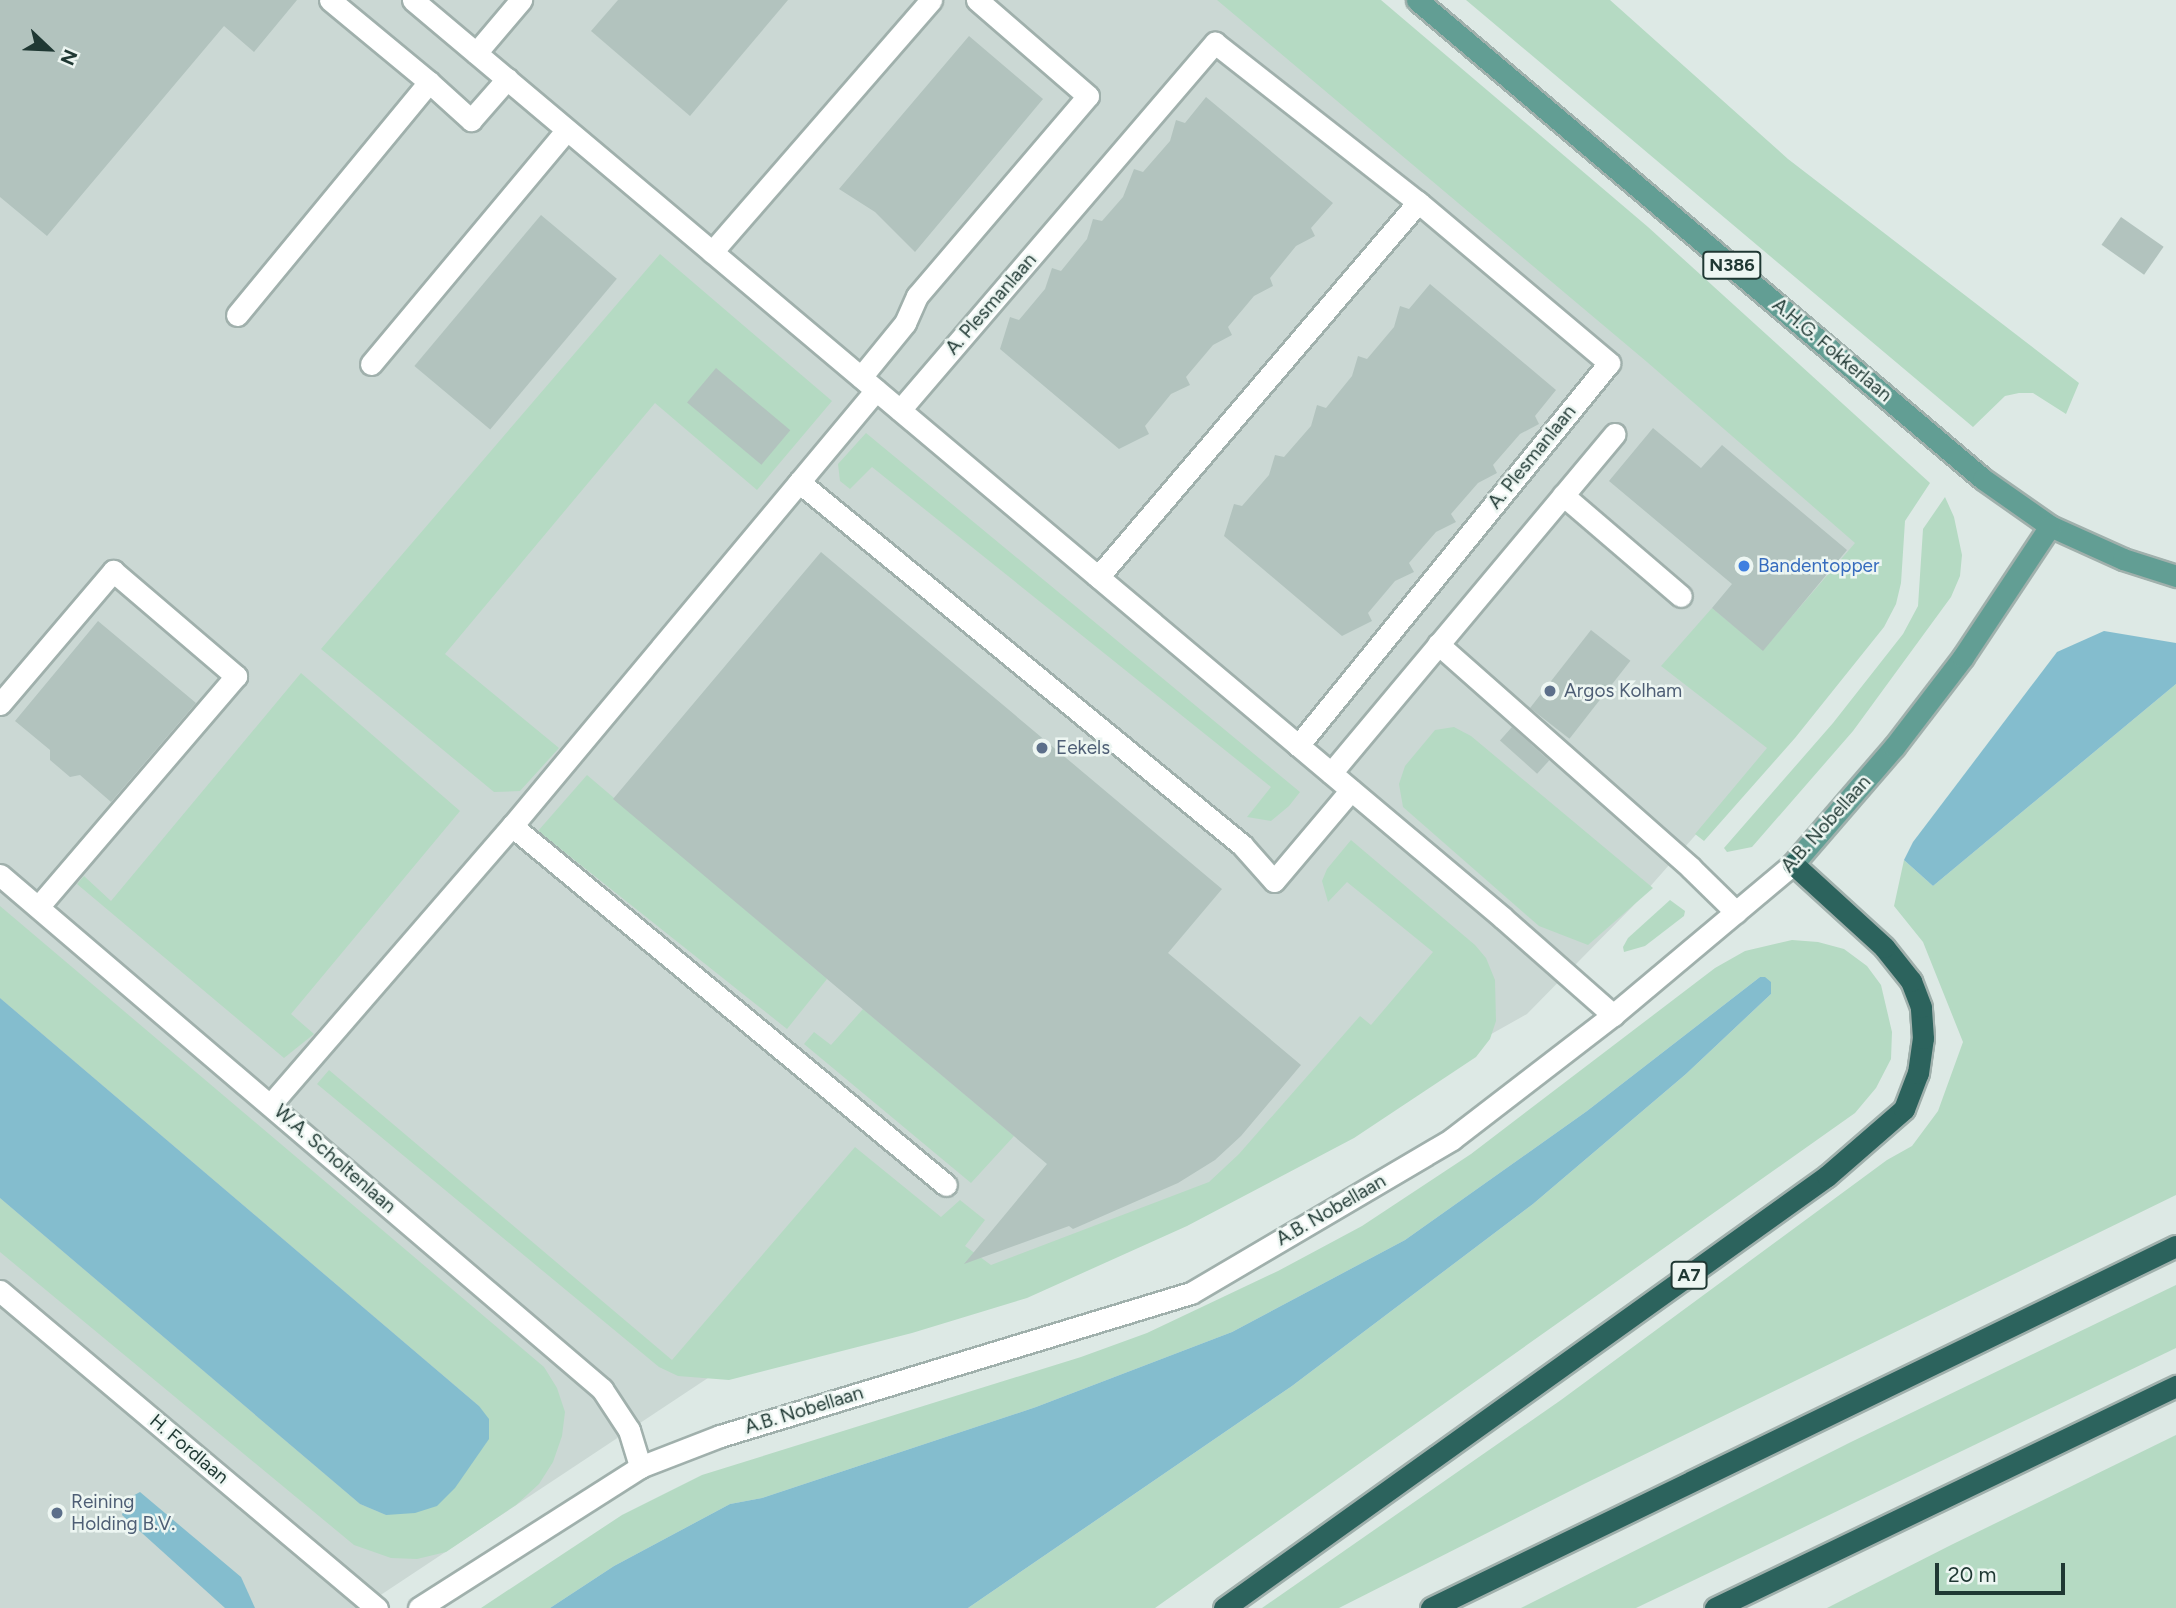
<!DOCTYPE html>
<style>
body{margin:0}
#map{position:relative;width:2176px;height:1608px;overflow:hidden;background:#dde9e5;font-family:Figtree,sans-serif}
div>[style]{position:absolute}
.built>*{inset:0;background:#cbd8d4}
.green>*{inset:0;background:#b5dac3}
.water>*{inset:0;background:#84bdce}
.building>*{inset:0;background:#b2c3be;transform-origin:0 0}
.roads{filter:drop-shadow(2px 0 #a0b0ac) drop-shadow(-2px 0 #a0b0ac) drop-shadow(0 2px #a0b0ac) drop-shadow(0 -2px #a0b0ac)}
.service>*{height:21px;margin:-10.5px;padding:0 10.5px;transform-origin:10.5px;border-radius:10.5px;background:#fff}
.minor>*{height:21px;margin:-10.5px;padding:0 10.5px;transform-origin:10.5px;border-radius:10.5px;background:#fff}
.primary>*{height:21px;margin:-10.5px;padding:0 10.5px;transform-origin:10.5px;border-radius:10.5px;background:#629e94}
.motorway>*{height:21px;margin:-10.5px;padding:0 10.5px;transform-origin:10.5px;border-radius:10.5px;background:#2c635d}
.dots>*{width:19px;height:19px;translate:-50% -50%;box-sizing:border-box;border:4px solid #edf6f2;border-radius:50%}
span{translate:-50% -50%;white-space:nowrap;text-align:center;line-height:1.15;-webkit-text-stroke:5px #edf6f2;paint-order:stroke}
.shield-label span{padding:2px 5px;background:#edf6f2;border:2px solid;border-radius:5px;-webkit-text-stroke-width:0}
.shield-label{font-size:18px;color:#1f3833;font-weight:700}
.street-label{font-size:19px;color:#1f3833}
.shop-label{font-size:19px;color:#366cbe}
.left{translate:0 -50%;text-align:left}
.service-label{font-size:19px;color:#4e5e75}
.north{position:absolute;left:14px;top:14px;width:70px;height:70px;-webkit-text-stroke:5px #edf6f2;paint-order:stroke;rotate:113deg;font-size:19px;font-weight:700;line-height:28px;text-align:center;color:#1f3833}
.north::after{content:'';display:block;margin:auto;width:24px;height:32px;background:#1f3833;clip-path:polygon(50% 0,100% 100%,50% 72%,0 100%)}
.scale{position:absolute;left:1935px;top:1563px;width:130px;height:32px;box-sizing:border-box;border:4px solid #1f3833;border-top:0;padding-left:9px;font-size:21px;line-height:24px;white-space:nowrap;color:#1f3833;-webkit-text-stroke:5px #edf6f2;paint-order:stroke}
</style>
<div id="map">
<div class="built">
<div style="clip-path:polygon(0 0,1242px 0,1894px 561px,1873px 634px,1632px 907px,1527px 1014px,1102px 1252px,723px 1368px,361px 1608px,0 1608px)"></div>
</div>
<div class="green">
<div style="clip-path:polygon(1217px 0,1381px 0,1648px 227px,1930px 483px,1905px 521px,1901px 583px,1896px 604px,1884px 627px,1795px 738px,1704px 841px,1695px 834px,1767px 748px,1661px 666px,1712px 608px,1763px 650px,1855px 543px,1647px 362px)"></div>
<div style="clip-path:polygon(1466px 0,1610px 0,1788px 159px,2079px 383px,2066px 414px,2033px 393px,2019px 393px,2005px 396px,1973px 427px)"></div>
<div style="clip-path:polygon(660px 254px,832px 401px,757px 490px,655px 403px,445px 654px,559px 748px,520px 791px,494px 792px,321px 649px)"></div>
<div style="clip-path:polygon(866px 433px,1300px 792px,1289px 806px,1271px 821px,1247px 817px,1271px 787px,872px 467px,850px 489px,840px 481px,838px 464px)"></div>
<div style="clip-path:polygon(1945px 497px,1954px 517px,1962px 555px,1960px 576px,1951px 597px,1853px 731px,1752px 847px,1727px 852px,1724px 848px,1833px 723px,1903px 634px,1918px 606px,1923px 529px)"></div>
<div style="clip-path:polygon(301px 673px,460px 811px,291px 1014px,314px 1034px,284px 1058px,77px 884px,84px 876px,111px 901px)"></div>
<div style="clip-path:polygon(2176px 684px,2176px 1195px,1584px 1484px,1339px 1608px,1262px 1608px,1561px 1400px,1887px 1160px,1912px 1146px,1938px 1111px,1963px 1042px,1923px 942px,1894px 906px,1904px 860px,1933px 886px)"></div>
<div style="clip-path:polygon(1454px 727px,1471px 736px,1653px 888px,1588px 945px,1539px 926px,1403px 807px,1399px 784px,1405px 766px,1435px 730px)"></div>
<div style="clip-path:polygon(587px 775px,827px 979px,787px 1029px,538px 831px)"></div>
<div style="clip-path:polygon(1351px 840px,1475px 945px,1486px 958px,1495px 980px,1496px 1021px,1490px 1039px,1476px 1057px,1354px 1138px,1187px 1226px,1027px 1298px,912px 1333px,729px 1380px,678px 1376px,659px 1367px,317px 1084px,329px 1070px,672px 1360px,855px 1147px,941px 1217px,960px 1200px,985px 1220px,965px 1246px,991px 1265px,1209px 1182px,1239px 1154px,1360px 1016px,1371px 1025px,1433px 952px,1347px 882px,1328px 902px,1322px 881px,1327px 869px)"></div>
<div style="clip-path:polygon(1670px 900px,1685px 911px,1684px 916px,1645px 946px,1624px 952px,1623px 947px,1628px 938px)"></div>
<div style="clip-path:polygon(0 906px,544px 1367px,557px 1388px,565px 1412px,562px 1436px,553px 1462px,539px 1484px,516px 1505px,446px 1552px,417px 1559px,391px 1558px,354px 1545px,0 1252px,0 1198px,360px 1504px,386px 1515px,479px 1406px,0 998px)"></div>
<div style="clip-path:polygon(1792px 940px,1818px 942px,1844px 949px,1867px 966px,1881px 985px,1892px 1032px,1891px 1059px,1876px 1088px,1855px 1113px,1155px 1608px,968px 1608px,1292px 1386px,1533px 1204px,1686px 1074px,1771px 994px,1760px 977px,1587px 1111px,1405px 1240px,1232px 1332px,1036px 1407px,762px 1498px,730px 1504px,614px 1566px,550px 1608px,481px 1608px,622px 1515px,702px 1475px,1081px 1357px,1147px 1333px,1278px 1271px,1362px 1226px,1471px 1154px,1715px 968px,1745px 951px)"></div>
<div style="clip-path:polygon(863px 1009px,1014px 1136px,971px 1183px,804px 1044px,814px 1032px,831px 1045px)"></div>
<div style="clip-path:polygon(2176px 1285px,2176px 1348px,1636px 1608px,1521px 1608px,1851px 1442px)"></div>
<div style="clip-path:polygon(2176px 1435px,2176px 1608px,1827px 1608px,1951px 1545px)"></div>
</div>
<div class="water">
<div style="clip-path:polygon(2104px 631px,2176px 643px,2176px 684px,1933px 886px,1904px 860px,1913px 842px,2057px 652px)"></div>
<div style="clip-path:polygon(1760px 977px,1765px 977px,1771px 982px,1771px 994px,1686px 1074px,1533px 1204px,1292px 1386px,968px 1608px,550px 1608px,614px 1566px,730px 1504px,762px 1498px,1036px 1407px,1232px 1332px,1405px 1240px,1587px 1111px)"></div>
<div style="clip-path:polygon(0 998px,479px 1406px,489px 1419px,489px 1439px,455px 1488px,437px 1506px,415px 1513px,386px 1515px,360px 1504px,0 1198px)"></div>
<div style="clip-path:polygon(140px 1492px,241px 1577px,255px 1608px,225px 1608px,122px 1515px,127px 1499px)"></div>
</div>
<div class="building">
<div style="clip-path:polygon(0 0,297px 0,254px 52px,224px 26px,47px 236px,0 197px)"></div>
<div style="clip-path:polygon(618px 0,788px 0,690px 116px,591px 31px)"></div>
<div style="clip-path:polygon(969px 36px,1043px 99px,915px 252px,875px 212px,839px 189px)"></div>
<div style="clip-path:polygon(1206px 97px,1333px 203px,1311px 228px,1315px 236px,1296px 246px,1270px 278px,1273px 286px,1254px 296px,1228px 327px,1232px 335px,1213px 345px,1186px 377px,1190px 385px,1171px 394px,1145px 426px,1149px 434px,1119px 449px,1000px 349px,1010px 317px,1019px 320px,1045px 289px,1052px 268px,1061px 271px,1087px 239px,1093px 219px,1102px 221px,1123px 197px,1134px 169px,1143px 172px,1170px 141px,1176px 120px,1185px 123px)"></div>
<div style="left:541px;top:215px;width:99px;height:197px;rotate:40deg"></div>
<div style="left:2121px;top:217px;width:52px;height:34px;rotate:35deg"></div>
<div style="clip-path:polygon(1430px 284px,1556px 390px,1535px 416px,1539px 424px,1520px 434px,1493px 465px,1497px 473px,1478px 483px,1451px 514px,1456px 522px,1436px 532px,1409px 563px,1414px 572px,1395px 581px,1368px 613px,1372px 621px,1342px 636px,1224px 536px,1234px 504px,1242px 506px,1269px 475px,1275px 455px,1284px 457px,1311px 426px,1317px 405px,1326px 408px,1352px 376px,1358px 356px,1367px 359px,1394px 327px,1400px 306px,1409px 309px)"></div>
<div style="left:716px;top:368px;width:97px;height:45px;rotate:40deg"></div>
<div style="clip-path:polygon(1653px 428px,1701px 468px,1722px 445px,1847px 550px,1763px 651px,1712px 608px,1732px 584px,1609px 481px)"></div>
<div style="clip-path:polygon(821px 552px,1222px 889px,1168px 953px,1301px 1065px,1241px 1136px,1215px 1160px,1178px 1183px,1073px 1229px,1069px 1226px,964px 1264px,1047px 1164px,613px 799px)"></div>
<div style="clip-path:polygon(98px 621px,196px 703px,111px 802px,80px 775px,70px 777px,50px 760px,50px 750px,15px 721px)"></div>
<div style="left:1591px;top:630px;width:50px;height:99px;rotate:38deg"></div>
<div style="left:1512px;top:727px;width:50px;height:18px;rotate:42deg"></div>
</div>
<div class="roads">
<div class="service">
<div style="left:330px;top:0;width:129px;rotate:39.6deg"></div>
<div style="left:476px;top:53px;width:70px;rotate:-49.7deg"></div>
<div style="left:712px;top:252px;width:334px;rotate:-49deg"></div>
<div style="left:237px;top:315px;width:302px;rotate:-50.5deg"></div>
<div style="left:429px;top:82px;width:57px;rotate:42.1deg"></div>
<div style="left:471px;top:120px;width:55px;rotate:-48.7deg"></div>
<div style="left:371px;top:364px;width:305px;rotate:-50.1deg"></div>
<div style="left:861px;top:377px;width:70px;rotate:-50.8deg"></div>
<div style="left:905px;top:323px;width:30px;rotate:-66deg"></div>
<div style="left:917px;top:296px;width:263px;rotate:-49.5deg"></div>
<div style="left:1088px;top:96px;width:147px;rotate:-139.1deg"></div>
<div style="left:900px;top:410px;width:484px;rotate:-49.4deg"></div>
<div style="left:1215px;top:43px;width:258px;rotate:38.1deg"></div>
<div style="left:1418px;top:202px;width:250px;rotate:40.1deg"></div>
<div style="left:1609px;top:363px;width:493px;rotate:129.1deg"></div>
<div style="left:799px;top:482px;width:573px;rotate:39.33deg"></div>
<div style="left:1242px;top:845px;width:48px;rotate:48.4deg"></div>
<div style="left:1274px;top:881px;width:119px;rotate:-49.8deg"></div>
<div style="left:1563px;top:495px;width:155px;rotate:40.6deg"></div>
<div style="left:1098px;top:577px;width:493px;rotate:-49.5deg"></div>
<div style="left:1438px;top:644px;width:338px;rotate:41.5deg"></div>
<div style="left:1691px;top:868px;width:63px;rotate:44.4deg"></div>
<div style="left:0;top:704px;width:175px;rotate:-49.6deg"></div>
<div style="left:113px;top:571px;width:162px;rotate:40.5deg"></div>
<div style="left:236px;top:676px;width:304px;rotate:130.6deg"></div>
<div style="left:1331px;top:773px;width:442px;rotate:-50.1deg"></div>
<div style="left:512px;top:826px;width:563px;rotate:39.6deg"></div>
<div style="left:271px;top:1104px;width:368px;rotate:-49.1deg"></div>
<div style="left:512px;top:826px;width:568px;rotate:-50.14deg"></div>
</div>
<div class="minor">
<div style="left:413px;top:0;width:1425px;rotate:40.1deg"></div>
<div style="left:1503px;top:918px;width:147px;rotate:41.4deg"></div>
<div style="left:0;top:875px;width:792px;rotate:40.49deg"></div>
<div style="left:602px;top:1389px;width:49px;rotate:56.6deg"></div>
<div style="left:629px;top:1430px;width:39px;rotate:73deg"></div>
<div style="left:0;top:1291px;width:493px;rotate:40.1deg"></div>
<div style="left:419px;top:1608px;width:262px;rotate:-32.5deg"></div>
<div style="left:640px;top:1467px;width:86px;rotate:-21.2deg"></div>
<div style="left:720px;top:1436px;width:492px;rotate:-16.9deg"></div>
<div style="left:1191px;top:1293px;width:303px;rotate:-30.5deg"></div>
<div style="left:1452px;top:1139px;width:203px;rotate:-37.6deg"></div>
<div style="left:1613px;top:1015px;width:235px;rotate:-40deg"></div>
</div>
<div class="primary">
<div style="left:1417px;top:0;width:741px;rotate:40.24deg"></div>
<div style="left:1983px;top:479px;width:82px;rotate:35deg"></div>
<div style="left:2050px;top:526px;width:80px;rotate:24.3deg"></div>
<div style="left:2123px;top:559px;width:56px;rotate:17.8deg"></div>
<div style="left:1793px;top:864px;width:155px;rotate:-49.2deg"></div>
<div style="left:1894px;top:747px;width:113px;rotate:-52.5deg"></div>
<div style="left:1963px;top:657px;width:157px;rotate:-56.4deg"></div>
</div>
<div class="motorway">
<div style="left:1224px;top:1608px;width:742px;rotate:-35.62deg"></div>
<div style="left:1827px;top:1176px;width:102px;rotate:-41deg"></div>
<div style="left:1904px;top:1109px;width:39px;rotate:-69deg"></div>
<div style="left:1918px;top:1073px;width:35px;rotate:-82deg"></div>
<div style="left:1923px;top:1038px;width:31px;rotate:-94deg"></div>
<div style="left:1921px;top:1007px;width:28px;rotate:-111deg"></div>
<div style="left:1911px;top:981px;width:43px;rotate:-128.5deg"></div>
<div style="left:1884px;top:947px;width:123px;rotate:-137.6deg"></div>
<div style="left:1431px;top:1608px;width:828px;rotate:-25.92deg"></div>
<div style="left:1715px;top:1608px;width:512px;rotate:-25.71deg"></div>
</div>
</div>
<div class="dots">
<div style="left:1744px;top:566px;background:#3f7fe0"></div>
<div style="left:1550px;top:691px;background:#5c6f8a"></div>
<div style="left:1042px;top:748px;background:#5c6f8a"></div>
<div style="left:57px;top:1513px;background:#5c6f8a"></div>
</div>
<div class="shield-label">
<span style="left:1732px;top:265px">N386</span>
<span style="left:1689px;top:1275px">A7</span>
</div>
<div class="street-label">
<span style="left:991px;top:304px;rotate:-49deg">A. Plesmanlaan</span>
<span style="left:1832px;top:350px;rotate:40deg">A.H.G. Fokkerlaan</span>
<span style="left:1532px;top:457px;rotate:-51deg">A. Plesmanlaan</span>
<span style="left:1826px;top:824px;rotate:-48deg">A.B. Nobellaan</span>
<span style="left:335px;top:1159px;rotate:41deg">W.A. Scholtenlaan</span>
<span style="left:1331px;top:1210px;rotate:-30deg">A.B. Nobellaan</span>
<span style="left:804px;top:1410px;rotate:-17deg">A.B. Nobellaan</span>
<span style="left:189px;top:1449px;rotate:40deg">H. Fordlaan</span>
</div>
<div class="shop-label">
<span class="left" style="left:1758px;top:566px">Bandentopper</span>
</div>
<div class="service-label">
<span class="left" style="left:1564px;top:691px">Argos Kolham</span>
<span class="left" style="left:1056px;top:748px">Eekels</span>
<span class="left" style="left:71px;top:1513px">Reining<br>Holding B.V.</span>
</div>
<div class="north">N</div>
<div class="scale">20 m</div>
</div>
